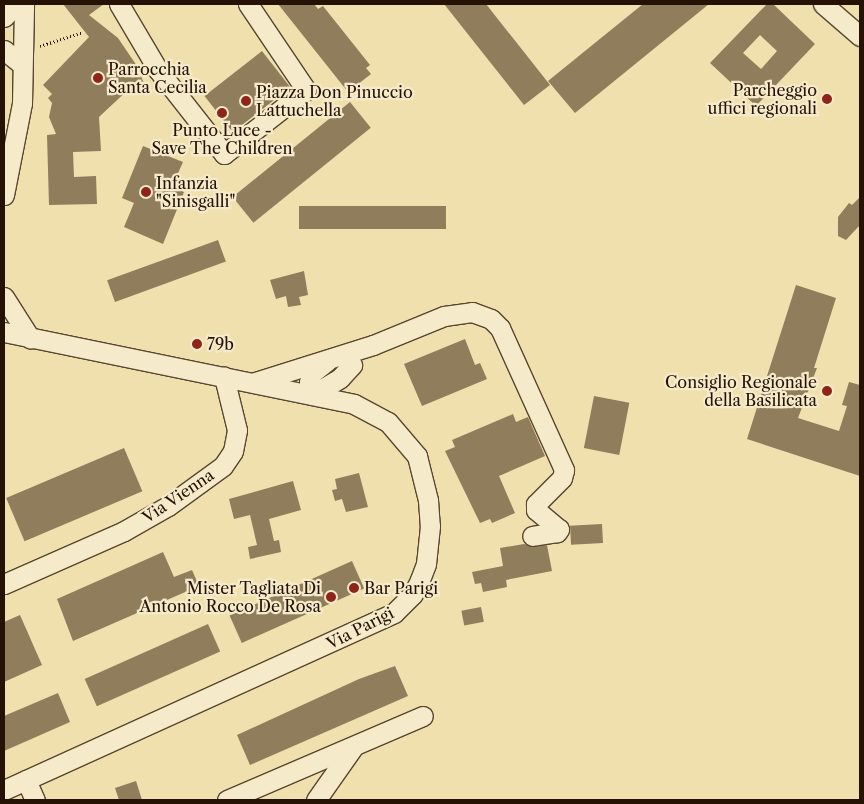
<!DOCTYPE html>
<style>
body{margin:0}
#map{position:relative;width:864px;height:804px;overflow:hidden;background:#f0e0ad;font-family:"Libre Caslon Text",serif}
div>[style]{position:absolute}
.building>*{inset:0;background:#8f7d5c;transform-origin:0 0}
.path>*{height:2.5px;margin-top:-1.25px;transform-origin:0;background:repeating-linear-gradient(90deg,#261205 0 1px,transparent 0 3.5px)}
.roads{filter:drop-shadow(1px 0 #58462f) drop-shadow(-1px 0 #58462f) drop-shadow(0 1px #58462f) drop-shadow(0 -1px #58462f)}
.minor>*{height:19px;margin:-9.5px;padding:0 9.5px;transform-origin:9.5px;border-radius:9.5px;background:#f5ebca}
.dots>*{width:14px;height:14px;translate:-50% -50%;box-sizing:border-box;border:2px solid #f5ebca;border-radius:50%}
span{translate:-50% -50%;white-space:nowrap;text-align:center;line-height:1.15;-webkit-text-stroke:4.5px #f5ebca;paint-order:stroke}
.poi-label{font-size:16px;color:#261205}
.left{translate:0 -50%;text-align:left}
.right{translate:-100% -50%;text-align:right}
.street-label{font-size:16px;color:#261205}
.frame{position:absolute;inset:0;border:5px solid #261205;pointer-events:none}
</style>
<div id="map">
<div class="building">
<div style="clip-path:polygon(63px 4px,104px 4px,89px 15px,118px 38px,135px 63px,144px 83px,135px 92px,131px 87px,99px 117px,101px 151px,73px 152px,74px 177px,96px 176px,97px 204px,49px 205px,47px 135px,56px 134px,49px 117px,52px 103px,48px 98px,52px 94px,43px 85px,89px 37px)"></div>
<div style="clip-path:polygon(278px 4px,314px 4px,318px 9px,323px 6px,370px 65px,366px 68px,371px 74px,348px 92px)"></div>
<div style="clip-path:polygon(444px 4px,486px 4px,550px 85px,524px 105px)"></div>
<div style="clip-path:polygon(643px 4px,709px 4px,575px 113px,548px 81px)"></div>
<div style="clip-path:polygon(evenodd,767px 4px,773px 4px,815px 44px,756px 106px,710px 63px,767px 4px,760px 35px,777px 51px,761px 69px,743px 53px,760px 35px)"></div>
<div style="left:262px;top:51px;width:46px;height:73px;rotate:52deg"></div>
<div style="left:350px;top:102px;width:33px;height:151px;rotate:51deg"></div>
<div style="clip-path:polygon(143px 146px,183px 162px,172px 187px,184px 192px,163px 244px,124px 227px,134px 203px,122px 198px)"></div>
<div style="clip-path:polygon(860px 197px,860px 225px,846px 240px,838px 236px,838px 217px,849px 203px,852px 205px)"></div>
<div style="left:446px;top:206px;width:23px;height:147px;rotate:90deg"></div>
<div style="left:218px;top:240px;width:23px;height:118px;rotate:70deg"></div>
<div style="clip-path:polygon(304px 271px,308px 295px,299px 297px,301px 305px,288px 307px,286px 296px,276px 299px,270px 280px)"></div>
<div style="clip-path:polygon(796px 285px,836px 298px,814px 368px,817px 368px,798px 418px,839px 431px,847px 406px,842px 405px,849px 382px,860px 385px,860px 476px,747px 439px)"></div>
<div style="clip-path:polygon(465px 339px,475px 365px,480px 363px,487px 379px,422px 406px,404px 364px)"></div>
<div style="left:594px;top:396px;width:36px;height:53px;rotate:11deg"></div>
<div style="clip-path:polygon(513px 414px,516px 422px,528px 417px,545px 456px,499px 476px,515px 513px,492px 523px,490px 519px,480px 523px,445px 451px,455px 447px,452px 440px)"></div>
<div style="left:124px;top:448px;width:47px;height:128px;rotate:67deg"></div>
<div style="clip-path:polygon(359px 473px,368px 507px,346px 512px,342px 499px,335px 501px,332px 490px,337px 489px,335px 479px)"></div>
<div style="clip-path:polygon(293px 481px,301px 510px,269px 519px,274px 541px,279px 540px,281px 552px,250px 559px,248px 547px,257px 545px,250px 515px,234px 519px,229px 499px)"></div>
<div style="left:602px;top:524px;width:19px;height:32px;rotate:87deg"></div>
<div style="clip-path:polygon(524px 544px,533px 547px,547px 545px,552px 571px,506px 580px,507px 587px,483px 592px,481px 583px,475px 584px,472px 572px,503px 566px,500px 548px)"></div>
<div style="clip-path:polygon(163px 552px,174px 577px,192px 570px,199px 586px,73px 641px,57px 599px)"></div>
<div style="left:352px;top:561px;width:30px;height:134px;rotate:66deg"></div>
<div style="left:481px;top:607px;width:15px;height:20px;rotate:79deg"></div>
<div style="clip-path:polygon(20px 615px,42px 665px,4px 682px,4px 622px)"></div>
<div style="left:208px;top:624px;width:30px;height:135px;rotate:66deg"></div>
<div style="clip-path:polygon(395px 666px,408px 696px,250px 765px,237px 735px,359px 679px)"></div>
<div style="clip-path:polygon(58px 693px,70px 722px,4px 751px,4px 716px)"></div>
<div style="clip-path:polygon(136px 781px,142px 800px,119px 800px,115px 788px)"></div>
</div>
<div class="path">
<div style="left:40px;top:46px;width:45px;rotate:-18deg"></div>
</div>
<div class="roads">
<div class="minor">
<div style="left:119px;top:4px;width:77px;rotate:59.4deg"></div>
<div style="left:158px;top:70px;width:107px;rotate:51.8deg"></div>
<div style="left:224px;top:154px;width:104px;rotate:-38deg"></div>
<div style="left:306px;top:90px;width:104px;rotate:-124deg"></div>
<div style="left:823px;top:4px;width:49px;rotate:40.9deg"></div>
<div style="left:4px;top:17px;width:18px;rotate:-47deg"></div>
<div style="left:4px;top:50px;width:22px;rotate:39deg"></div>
<div style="left:4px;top:195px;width:94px;rotate:-78.9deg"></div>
<div style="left:22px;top:103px;width:99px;rotate:-88.8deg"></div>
<div style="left:4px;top:297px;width:49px;rotate:57.6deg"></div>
<div style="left:4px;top:332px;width:357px;rotate:11.6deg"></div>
<div style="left:354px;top:404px;width:38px;rotate:28deg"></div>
<div style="left:388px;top:422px;width:45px;rotate:49.5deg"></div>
<div style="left:417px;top:456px;width:45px;rotate:76deg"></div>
<div style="left:428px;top:500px;width:26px;rotate:86deg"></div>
<div style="left:430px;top:526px;width:38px;rotate:96deg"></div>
<div style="left:426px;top:564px;width:17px;rotate:111deg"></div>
<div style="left:420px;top:580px;width:16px;rotate:117deg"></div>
<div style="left:413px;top:594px;width:27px;rotate:135deg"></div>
<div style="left:394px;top:613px;width:428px;rotate:155.6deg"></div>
<div style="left:327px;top:361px;width:19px;rotate:141deg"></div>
<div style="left:312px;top:373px;width:9px;rotate:108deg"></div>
<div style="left:309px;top:382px;width:13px;rotate:77deg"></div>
<div style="left:312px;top:395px;width:33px;rotate:-31deg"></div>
<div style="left:340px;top:378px;width:18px;rotate:-47deg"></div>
<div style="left:255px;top:382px;width:124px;rotate:-17.4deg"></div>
<div style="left:373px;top:345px;width:77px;rotate:-22.2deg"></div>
<div style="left:444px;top:316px;width:28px;rotate:-8deg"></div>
<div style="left:472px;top:312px;width:20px;rotate:20deg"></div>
<div style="left:491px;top:319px;width:13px;rotate:45deg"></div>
<div style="left:500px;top:328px;width:156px;rotate:65.7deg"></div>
<div style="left:564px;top:470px;width:8px;rotate:104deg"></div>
<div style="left:562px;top:478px;width:37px;rotate:135deg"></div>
<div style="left:536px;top:504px;width:6px;rotate:90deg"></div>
<div style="left:536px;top:510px;width:30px;rotate:40deg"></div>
<div style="left:559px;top:529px;width:4px;rotate:124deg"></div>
<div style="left:557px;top:532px;width:25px;rotate:171deg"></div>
<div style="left:4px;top:584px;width:131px;rotate:-23.8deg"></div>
<div style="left:124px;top:531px;width:51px;rotate:-29.6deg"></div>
<div style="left:168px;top:506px;width:68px;rotate:-36deg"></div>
<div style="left:223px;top:466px;width:18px;rotate:-56deg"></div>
<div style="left:233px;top:451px;width:21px;rotate:-79deg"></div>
<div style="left:237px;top:430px;width:55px;rotate:-103.8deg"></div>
<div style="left:26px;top:780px;width:22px;rotate:66deg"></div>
<div style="left:227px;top:800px;width:213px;rotate:-23.2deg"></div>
<div style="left:316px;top:800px;width:66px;rotate:-54.9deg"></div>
</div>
</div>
<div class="dots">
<div style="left:98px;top:78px;background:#8f2418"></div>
<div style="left:827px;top:99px;background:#8f2418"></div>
<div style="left:246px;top:101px;background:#8f2418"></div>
<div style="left:222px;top:113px;background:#8f2418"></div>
<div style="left:146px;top:192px;background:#8f2418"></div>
<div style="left:197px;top:344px;background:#8f2418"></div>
<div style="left:827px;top:391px;background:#8f2418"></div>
<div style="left:354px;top:588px;background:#8f2418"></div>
<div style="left:331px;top:597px;background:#8f2418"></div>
</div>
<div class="poi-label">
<span class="left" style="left:108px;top:78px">Parrocchia<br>Santa Cecilia</span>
<span class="right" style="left:817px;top:99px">Parcheggio<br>uffici regionali</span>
<span class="left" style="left:256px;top:101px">Piazza Don Pinuccio<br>Lattuchella</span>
<span style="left:222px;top:139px">Punto Luce -<br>Save The Children</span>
<span class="left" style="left:156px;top:192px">Infanzia<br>"Sinisgalli"</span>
<span class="left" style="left:207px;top:344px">79b</span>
<span class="right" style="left:817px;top:391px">Consiglio Regionale<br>della Basilicata</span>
<span class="right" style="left:321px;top:597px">Mister Tagliata Di<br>Antonio Rocco De Rosa</span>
<span class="left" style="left:364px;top:588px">Bar Parigi</span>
</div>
<div class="street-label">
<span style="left:178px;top:496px;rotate:-34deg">Via Vienna</span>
<span style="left:360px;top:628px;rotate:-27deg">Via Parigi</span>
</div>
<div class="frame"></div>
</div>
